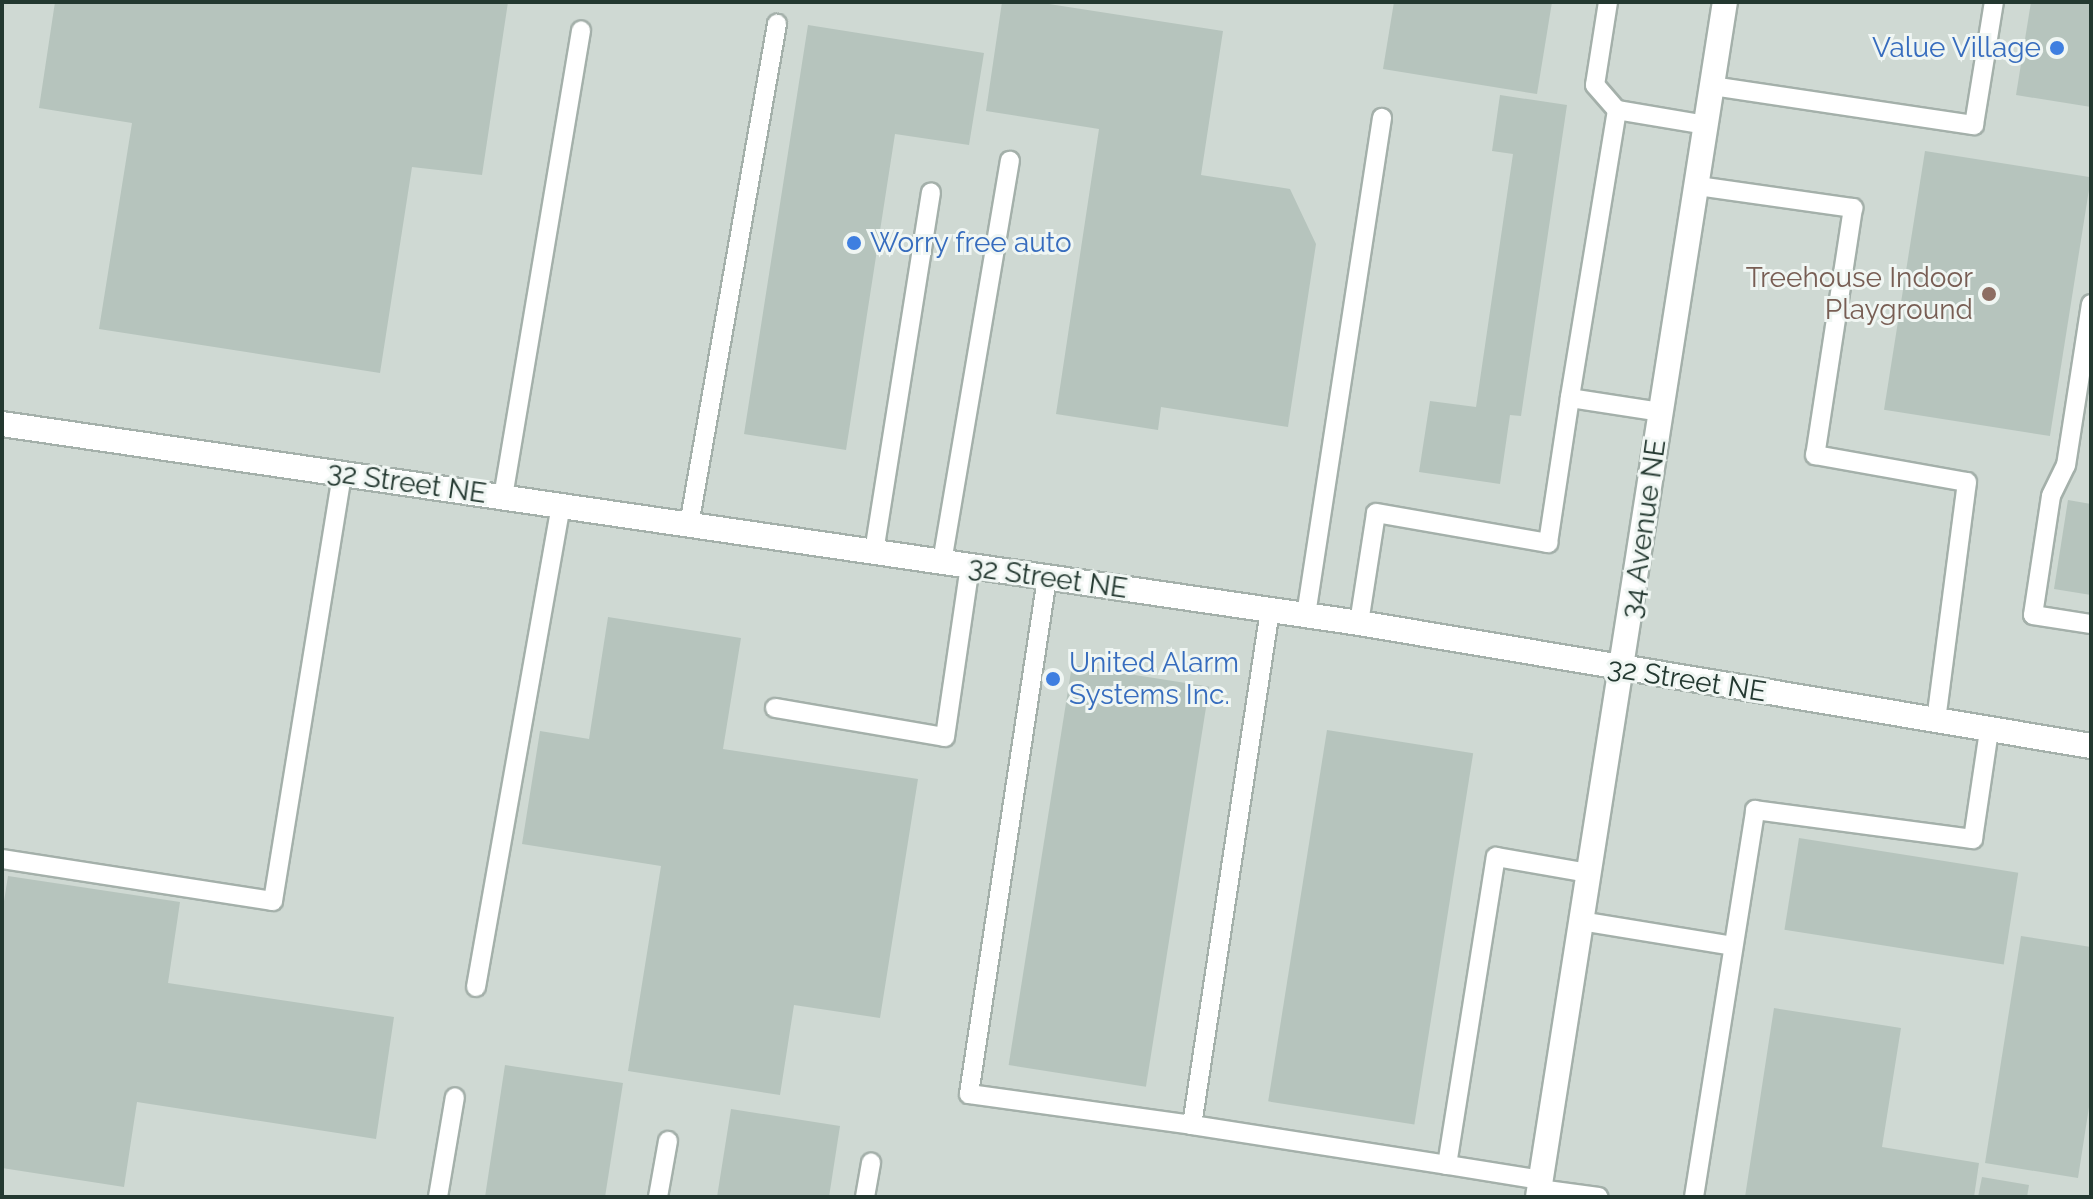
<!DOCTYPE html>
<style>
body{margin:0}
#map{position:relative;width:2093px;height:1199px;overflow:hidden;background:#e1e9e4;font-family:Raleway,sans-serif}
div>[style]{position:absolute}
.built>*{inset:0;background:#cfd9d3;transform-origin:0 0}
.building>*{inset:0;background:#b6c4bd;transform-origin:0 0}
.roads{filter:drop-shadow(2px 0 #a4b0aa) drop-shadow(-2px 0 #a4b0aa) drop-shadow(0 2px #a4b0aa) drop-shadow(0 -2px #a4b0aa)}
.lane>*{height:18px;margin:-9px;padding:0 9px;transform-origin:9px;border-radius:9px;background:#fff}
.street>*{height:24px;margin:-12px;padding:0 12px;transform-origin:12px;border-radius:12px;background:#fff}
.secondary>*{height:24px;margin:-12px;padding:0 12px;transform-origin:12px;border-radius:12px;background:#fff}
.dots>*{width:22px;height:22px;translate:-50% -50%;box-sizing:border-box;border:4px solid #f0f6f3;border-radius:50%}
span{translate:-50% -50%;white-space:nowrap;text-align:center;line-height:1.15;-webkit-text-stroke:6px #f0f6f3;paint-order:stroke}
.shop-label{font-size:28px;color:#366cbe}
.right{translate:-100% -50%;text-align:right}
.left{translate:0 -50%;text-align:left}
.education-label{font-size:28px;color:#785e54}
.street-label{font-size:28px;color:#233830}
.frame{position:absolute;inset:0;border:4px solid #233830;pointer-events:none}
</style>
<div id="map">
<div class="built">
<div style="left:2px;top:2px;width:2089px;height:1195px"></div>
</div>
<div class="building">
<div style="clip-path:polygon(55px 2px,508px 2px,482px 175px,412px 167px,380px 373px,99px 329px,132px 123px,39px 108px)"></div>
<div style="clip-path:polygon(1002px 2px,1036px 2px,1223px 31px,1201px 175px,1290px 189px,1316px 244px,1288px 427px,1161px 407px,1158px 430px,1056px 414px,1099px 129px,986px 111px)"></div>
<div style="clip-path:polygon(1394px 2px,1552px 2px,1537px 94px,1383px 69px)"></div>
<div style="clip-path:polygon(2031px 2px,2091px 2px,2091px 107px,2016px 95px)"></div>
<div style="clip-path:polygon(808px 25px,984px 53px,969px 145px,895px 134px,846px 450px,744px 434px)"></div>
<div style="clip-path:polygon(1500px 95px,1567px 105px,1521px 416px,1510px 415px,1500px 484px,1419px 472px,1430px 401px,1476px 407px,1513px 154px,1492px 151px)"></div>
<div style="left:1925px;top:151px;width:168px;height:262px;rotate:9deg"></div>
<div style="clip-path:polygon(2068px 500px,2091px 504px,2091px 595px,2054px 589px)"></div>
<div style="clip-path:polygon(608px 617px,741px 638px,723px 749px,918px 779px,880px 1018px,794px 1005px,780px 1095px,628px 1071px,661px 866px,522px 844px,540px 731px,589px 739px)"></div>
<div style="left:1072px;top:665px;width:139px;height:405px;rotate:9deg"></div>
<div style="left:1327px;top:730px;width:148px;height:376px;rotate:9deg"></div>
<div style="left:1799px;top:838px;width:222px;height:93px;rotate:9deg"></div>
<div style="clip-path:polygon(8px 876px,180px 902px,168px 983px,394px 1017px,376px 1139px,137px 1102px,124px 1187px,2px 1168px,2px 914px)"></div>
<div style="clip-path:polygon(2021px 936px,2091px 947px,2091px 1094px,2078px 1178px,1985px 1163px)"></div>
<div style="clip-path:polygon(1774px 1008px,1901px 1028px,1882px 1147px,1979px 1163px,1974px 1197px,1745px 1197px)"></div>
<div style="clip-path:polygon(505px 1065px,623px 1083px,605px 1197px,485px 1197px)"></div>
<div style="clip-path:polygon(731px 1109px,840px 1126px,829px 1197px,717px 1197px)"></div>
<div style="clip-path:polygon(1982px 1177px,2029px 1185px,2027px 1197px,1978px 1197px)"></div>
</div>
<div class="roads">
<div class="lane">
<div style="left:1608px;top:2px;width:84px;rotate:98.9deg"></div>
<div style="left:1595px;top:85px;width:33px;rotate:49deg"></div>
<div style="left:1617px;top:110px;width:91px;rotate:9.5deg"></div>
<div style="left:1712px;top:86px;width:265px;rotate:8.5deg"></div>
<div style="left:1974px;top:125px;width:125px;rotate:-80.8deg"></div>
<div style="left:1617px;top:110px;width:292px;rotate:99.3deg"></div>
<div style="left:1570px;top:398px;width:92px;rotate:8.7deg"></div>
<div style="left:1698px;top:186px;width:157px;rotate:8.1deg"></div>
<div style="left:1853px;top:208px;width:250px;rotate:98.7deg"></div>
<div style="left:1815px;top:455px;width:154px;rotate:10.1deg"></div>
<div style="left:1967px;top:482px;width:240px;rotate:97.4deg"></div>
<div style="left:2091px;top:304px;width:163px;rotate:98.8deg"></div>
<div style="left:2066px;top:465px;width:34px;rotate:116deg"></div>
<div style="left:2051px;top:496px;width:120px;rotate:98.6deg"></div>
<div style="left:2033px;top:615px;width:59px;rotate:8.8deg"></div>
<div style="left:503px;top:497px;width:473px;rotate:-80.5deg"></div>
<div style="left:689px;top:525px;width:509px;rotate:-80.04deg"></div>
<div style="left:874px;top:552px;width:364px;rotate:-81deg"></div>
<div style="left:942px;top:562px;width:407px;rotate:-80.4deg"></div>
<div style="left:1047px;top:578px;width:522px;rotate:98.6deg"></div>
<div style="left:969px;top:1094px;width:225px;rotate:7.9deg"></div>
<div style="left:1270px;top:610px;width:521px;rotate:98.61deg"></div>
<div style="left:1192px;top:1125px;width:258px;rotate:8.9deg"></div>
<div style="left:1306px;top:615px;width:503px;rotate:-81.31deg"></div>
<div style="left:1359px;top:623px;width:111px;rotate:-81.2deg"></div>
<div style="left:1376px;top:513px;width:175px;rotate:9.9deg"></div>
<div style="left:1548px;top:543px;width:147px;rotate:-81.4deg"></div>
<div style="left:775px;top:708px;width:172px;rotate:9.7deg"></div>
<div style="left:945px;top:737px;width:173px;rotate:-81.7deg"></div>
<div style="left:2px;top:859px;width:274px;rotate:8.8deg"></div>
<div style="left:273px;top:901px;width:433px;rotate:-80.8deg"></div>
<div style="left:1581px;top:921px;width:154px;rotate:9.3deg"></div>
<div style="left:476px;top:987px;width:488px;rotate:-80deg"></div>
<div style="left:1541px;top:1180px;width:95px;rotate:-170.9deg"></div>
<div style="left:1447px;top:1165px;width:312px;rotate:-81deg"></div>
<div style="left:1496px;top:857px;width:94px;rotate:9.8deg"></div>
<div style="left:1539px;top:1189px;width:60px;rotate:7.7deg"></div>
<div style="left:438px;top:1197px;width:101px;rotate:-80.4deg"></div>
<div style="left:658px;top:1197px;width:57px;rotate:-79.9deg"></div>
<div style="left:865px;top:1197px;width:35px;rotate:-80deg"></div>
<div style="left:1694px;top:1197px;width:392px;rotate:-81deg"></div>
<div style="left:1755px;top:810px;width:220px;rotate:7.6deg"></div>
<div style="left:1973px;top:839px;width:110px;rotate:-81.6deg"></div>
</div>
<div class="street">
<div style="left:1538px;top:1197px;width:1210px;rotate:-81.11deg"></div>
</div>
<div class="secondary">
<div style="left:2px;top:424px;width:1372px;rotate:8.34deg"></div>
<div style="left:1359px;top:623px;width:742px;rotate:9.54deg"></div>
</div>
</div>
<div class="dots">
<div style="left:2057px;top:48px;background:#3f7fe0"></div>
<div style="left:854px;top:243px;background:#3f7fe0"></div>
<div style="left:1989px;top:294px;background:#8d6e63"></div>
<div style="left:1053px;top:679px;background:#3f7fe0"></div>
</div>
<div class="shop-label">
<span class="right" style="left:2041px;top:48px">Value Village</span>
<span class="left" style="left:870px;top:243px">Worry free auto</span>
<span class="left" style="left:1069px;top:679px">United Alarm<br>Systems Inc.</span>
</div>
<div class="education-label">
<span class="right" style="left:1973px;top:294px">Treehouse Indoor<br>Playground</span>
</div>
<div class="street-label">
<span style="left:407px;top:483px;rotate:8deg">32 Street NE</span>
<span style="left:1644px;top:529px;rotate:-82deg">34 Avenue NE</span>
<span style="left:1048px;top:578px;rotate:8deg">32 Street NE</span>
<span style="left:1687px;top:680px;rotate:9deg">32 Street NE</span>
</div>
<div class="frame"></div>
</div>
